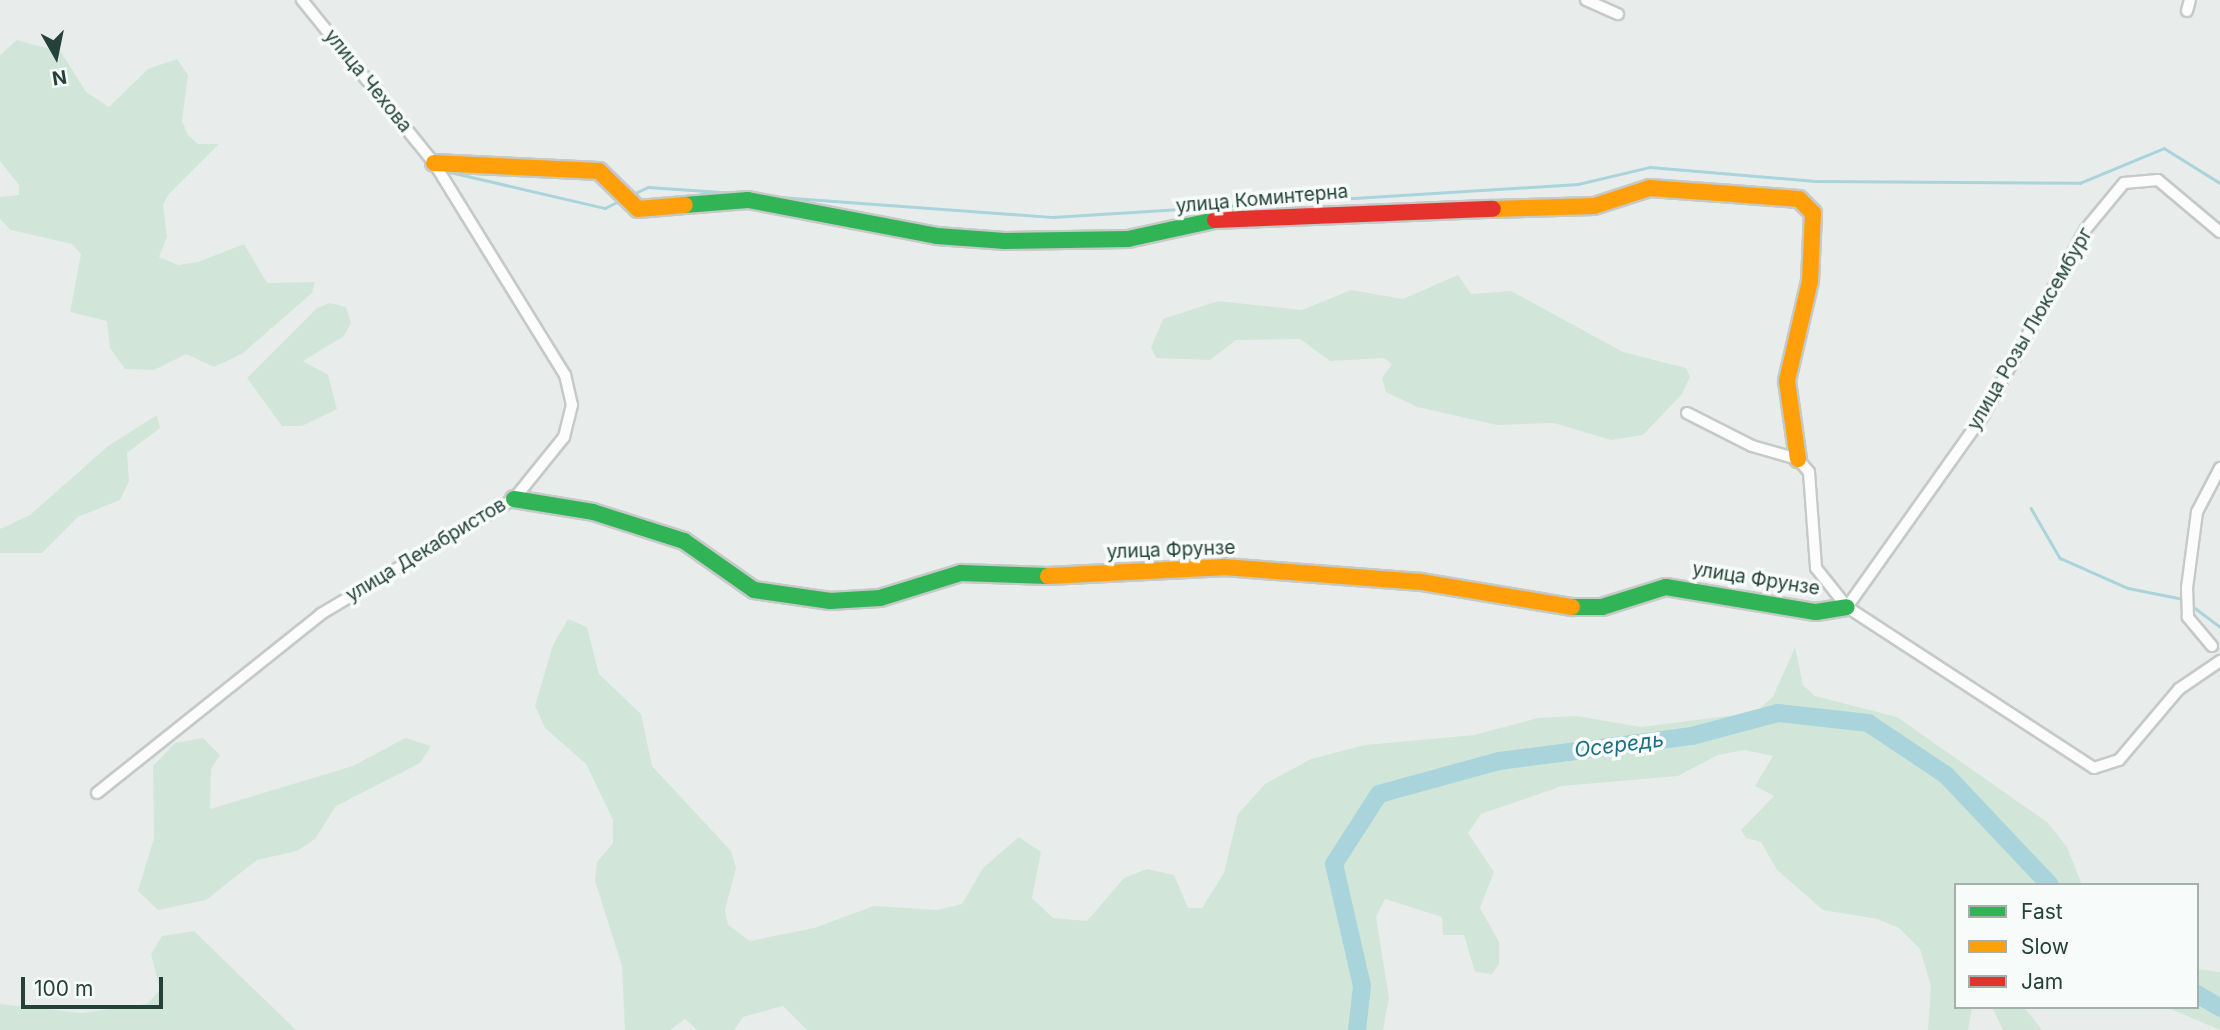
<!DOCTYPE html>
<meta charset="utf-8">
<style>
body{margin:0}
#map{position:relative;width:2220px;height:1030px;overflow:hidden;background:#e8edeb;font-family:Inter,sans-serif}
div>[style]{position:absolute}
.green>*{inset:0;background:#d1e6d8}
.stream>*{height:2.5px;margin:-1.25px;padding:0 1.25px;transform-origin:1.25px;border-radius:1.25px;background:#a9d4db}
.river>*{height:18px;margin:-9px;padding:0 9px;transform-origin:9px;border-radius:9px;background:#a9d4db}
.roads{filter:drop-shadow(2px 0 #c5cac8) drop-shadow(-2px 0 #c5cac8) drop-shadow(0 2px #c5cac8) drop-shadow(0 -2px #c5cac8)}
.street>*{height:10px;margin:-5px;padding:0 5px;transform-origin:5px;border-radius:5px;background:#fcfcfc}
.fast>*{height:16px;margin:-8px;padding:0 8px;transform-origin:8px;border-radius:8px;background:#30b455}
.slow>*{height:16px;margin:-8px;padding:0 8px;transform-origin:8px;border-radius:8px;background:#ff9f0a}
.jam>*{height:16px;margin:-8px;padding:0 8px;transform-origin:8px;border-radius:8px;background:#e5322d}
span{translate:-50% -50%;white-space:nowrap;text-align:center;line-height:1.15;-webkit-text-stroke:7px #f7fbf9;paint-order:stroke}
.street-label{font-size:19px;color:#24423a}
.water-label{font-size:21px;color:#1c6f80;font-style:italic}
.legend{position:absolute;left:1954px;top:883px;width:245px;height:126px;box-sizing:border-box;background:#f7fbf9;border:2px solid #a3b1ad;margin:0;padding:9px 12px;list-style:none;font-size:21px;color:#24423a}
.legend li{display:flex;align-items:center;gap:14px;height:35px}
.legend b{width:35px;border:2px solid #a3b1ad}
.north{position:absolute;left:21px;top:21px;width:70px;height:70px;-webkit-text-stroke:5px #f7fbf9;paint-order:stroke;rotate:171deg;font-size:19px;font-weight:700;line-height:28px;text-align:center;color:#24423a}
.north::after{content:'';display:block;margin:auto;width:24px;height:32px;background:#24423a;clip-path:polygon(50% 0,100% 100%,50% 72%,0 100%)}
.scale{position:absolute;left:21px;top:977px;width:142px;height:32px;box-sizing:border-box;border:4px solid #24423a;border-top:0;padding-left:9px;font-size:21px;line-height:24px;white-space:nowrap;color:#24423a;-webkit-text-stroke:5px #f7fbf9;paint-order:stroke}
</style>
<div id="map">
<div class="green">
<div style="clip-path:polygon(17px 40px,61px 52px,86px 92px,109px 107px,148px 69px,177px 59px,188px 75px,182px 121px,188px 135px,198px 144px,219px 144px,168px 195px,163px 205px,167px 237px,159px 257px,178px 265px,198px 262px,244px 244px,267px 283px,315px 282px,312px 293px,242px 354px,214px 367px,186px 354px,154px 370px,125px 369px,110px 348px,107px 321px,70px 312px,81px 254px,72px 244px,11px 230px,0 219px,0 197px,19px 195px,19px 185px,0 161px,0 55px)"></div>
<div style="clip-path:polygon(1458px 275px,1471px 294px,1511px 291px,1623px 352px,1686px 368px,1690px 377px,1682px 394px,1643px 435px,1611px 440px,1554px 423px,1497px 425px,1417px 407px,1386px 392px,1382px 378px,1392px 364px,1384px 358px,1330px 361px,1300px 339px,1236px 340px,1210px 360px,1156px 358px,1151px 347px,1163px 319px,1218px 301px,1302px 310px,1351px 290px,1403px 299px)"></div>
<div style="clip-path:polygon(330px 303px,346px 307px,351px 323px,344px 336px,303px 361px,328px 375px,337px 409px,302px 426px,282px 426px,247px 378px,317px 308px)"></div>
<div style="clip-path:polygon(157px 415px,160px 428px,127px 453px,129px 481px,120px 500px,78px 517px,42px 553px,0 553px,0 529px,30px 515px,108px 446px)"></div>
<div style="clip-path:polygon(568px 619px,587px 627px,599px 674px,641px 714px,652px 766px,731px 851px,736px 868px,725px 910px,728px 925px,750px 941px,814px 928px,874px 906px,937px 910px,962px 904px,983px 868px,1019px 837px,1041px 852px,1032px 898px,1053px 918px,1087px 921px,1124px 878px,1147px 869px,1174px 875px,1188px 908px,1202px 908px,1224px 873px,1238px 814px,1265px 784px,1311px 759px,1365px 745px,1474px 735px,1538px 718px,1577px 716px,1641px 727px,1735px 715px,1759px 709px,1773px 697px,1795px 647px,1803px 685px,1815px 696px,1897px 717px,2047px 822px,2067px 847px,2082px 885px,1956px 885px,1956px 1007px,1972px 1007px,1968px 1030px,1928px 1030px,1931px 986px,1920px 949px,1899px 928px,1877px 919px,1823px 910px,1777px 870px,1761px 842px,1746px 838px,1741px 830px,1774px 796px,1755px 786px,1773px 756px,1744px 750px,1718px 755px,1678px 776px,1562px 786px,1481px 814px,1468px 833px,1494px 872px,1480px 908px,1499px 942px,1499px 964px,1492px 974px,1475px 972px,1464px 935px,1443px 935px,1442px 917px,1385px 899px,1376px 917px,1389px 998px,1383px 1030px,807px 1030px,783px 1006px,743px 1017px,734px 1030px,697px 1030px,685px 1019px,670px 1030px,625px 1030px,622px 966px,595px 881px,597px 862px,613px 843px,613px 820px,586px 764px,545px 728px,535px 706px,553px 645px)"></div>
<div style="clip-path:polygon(203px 738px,220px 755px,211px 769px,210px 809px,353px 766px,405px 738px,431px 746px,420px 763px,336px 806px,315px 839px,297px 851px,257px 860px,206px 900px,158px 910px,138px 891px,154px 838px,153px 766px,175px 743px)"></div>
<div style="clip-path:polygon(194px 931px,296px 1030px,0 1030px,0 1004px,82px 1013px,147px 1004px,160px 990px,151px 954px,162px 936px)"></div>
<div style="clip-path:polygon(2197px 969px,2220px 972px,2220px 1030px,2166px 1007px,2197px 1007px)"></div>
<div style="clip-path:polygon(1992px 1007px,2024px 1007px,2042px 1030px,2003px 1030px)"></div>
</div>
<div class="stream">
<div style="left:450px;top:172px;width:159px;rotate:13.1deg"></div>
<div style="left:605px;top:208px;width:16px;rotate:-27deg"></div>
<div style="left:631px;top:195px;width:19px;rotate:-25deg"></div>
<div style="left:648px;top:187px;width:87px;rotate:3.9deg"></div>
<div style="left:766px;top:196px;width:288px;rotate:4.2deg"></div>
<div style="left:1053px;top:217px;width:526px;rotate:-3.6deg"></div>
<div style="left:1578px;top:184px;width:74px;rotate:-13.3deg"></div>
<div style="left:1650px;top:167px;width:166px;rotate:4.8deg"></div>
<div style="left:1815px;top:181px;width:265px;rotate:0.4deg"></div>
<div style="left:2080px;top:183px;width:91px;rotate:-22.6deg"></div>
<div style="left:2164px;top:148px;width:66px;rotate:32deg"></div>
<div style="left:2031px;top:508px;width:58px;rotate:59.9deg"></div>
<div style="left:2060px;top:558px;width:74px;rotate:23.8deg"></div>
<div style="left:2128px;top:588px;width:56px;rotate:11.3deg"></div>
<div style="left:2191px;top:605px;width:36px;rotate:37deg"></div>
</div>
<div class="river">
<div style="left:2197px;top:994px;width:27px;rotate:31deg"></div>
<div style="left:1357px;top:1030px;width:44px;rotate:-83.5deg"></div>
<div style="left:1362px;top:986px;width:125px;rotate:-102.9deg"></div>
<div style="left:1334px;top:864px;width:83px;rotate:-57.3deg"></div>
<div style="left:1379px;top:794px;width:124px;rotate:-15.4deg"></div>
<div style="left:1499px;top:761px;width:195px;rotate:-7.4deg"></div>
<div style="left:1692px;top:736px;width:89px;rotate:-15deg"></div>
<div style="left:1778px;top:713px;width:91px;rotate:6.3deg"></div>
<div style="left:1868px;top:723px;width:94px;rotate:33.7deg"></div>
<div style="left:1946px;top:775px;width:151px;rotate:46.6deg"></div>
</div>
<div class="roads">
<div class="street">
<div style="left:1586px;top:0;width:35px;rotate:24deg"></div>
<div style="left:2187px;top:11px;width:11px;rotate:-75deg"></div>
<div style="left:1687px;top:413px;width:73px;rotate:26.9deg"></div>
<div style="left:1752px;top:446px;width:48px;rotate:15.8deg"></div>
<div style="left:1798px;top:459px;width:17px;rotate:50deg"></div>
<div style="left:1809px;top:472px;width:96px;rotate:85.8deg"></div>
<div style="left:1816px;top:568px;width:50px;rotate:51.5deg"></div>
<div style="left:1847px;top:607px;width:295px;rotate:33.1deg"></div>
<div style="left:2094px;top:768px;width:26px;rotate:-18deg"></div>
<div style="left:2119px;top:760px;width:93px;rotate:-49.8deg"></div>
<div style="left:2179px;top:689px;width:50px;rotate:-34.3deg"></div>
<div style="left:1847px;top:607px;width:237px;rotate:-54.6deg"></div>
<div style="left:1984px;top:414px;width:210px;rotate:-61.2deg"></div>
<div style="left:2085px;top:230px;width:61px;rotate:-50.3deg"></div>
<div style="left:2124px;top:183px;width:34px;rotate:-5deg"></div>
<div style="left:2158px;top:180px;width:81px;rotate:40deg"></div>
<div style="left:2212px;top:646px;width:38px;rotate:-130deg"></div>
<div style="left:2188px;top:617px;width:29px;rotate:-92deg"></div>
<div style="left:2187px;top:588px;width:77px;rotate:-82.5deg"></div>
<div style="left:2197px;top:512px;width:50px;rotate:-62.4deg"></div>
<div style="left:97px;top:793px;width:287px;rotate:-38.6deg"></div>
<div style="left:321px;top:614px;width:225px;rotate:-30.8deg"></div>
<div style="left:514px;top:499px;width:80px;rotate:-51.1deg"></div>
<div style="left:564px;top:437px;width:33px;rotate:-76deg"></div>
<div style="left:572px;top:405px;width:31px;rotate:-103deg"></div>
<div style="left:565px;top:375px;width:249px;rotate:-121.7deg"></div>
<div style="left:434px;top:163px;width:210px;rotate:-129deg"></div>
</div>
<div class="fast">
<div style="left:685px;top:205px;width:63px;rotate:-4.5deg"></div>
<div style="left:748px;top:200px;width:192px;rotate:10.8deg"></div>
<div style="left:937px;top:236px;width:68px;rotate:4.2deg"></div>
<div style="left:1005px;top:241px;width:123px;rotate:-0.9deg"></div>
<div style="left:1128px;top:239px;width:89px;rotate:-12.3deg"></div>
<div style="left:514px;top:499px;width:80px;rotate:9.3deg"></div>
<div style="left:593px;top:512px;width:96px;rotate:17.7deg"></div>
<div style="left:684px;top:541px;width:85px;rotate:35deg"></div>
<div style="left:754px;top:590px;width:77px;rotate:8.2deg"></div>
<div style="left:830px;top:601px;width:50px;rotate:-3.4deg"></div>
<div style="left:880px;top:598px;width:85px;rotate:-17.2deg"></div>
<div style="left:961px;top:573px;width:87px;rotate:2deg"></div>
<div style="left:1572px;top:607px;width:30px"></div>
<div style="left:1602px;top:607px;width:67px;rotate:-17.4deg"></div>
<div style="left:1666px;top:587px;width:152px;rotate:9.5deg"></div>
<div style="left:1816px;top:612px;width:31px;rotate:-9deg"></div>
</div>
<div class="slow">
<div style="left:434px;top:163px;width:165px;rotate:2.8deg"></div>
<div style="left:599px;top:171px;width:54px;rotate:44.3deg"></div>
<div style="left:638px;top:209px;width:47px;rotate:-4.9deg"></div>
<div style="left:1493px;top:209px;width:101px;rotate:-1.7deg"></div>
<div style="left:1594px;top:206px;width:59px;rotate:-17.8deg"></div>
<div style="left:1650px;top:188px;width:149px;rotate:4.2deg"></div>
<div style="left:1799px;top:199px;width:20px;rotate:45deg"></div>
<div style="left:1813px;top:213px;width:68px;rotate:92.5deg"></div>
<div style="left:1810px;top:281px;width:103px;rotate:103deg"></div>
<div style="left:1787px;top:381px;width:79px;rotate:82deg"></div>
<div style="left:1048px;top:576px;width:175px;rotate:-2.9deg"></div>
<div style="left:1223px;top:567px;width:199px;rotate:4.3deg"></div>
<div style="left:1421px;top:582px;width:153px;rotate:9.4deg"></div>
</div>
<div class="jam">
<div style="left:1215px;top:220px;width:278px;rotate:-2.3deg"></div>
</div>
</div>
<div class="street-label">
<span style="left:368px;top:81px;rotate:51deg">улица Чехова</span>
<span style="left:1262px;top:199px;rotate:-5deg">улица Коминтерна</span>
<span style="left:2030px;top:329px;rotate:-60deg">улица Розы Люксембург</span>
<span style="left:426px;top:550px;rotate:-31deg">улица Декабристов</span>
<span style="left:1171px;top:550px;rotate:-2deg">улица Фрунзе</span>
<span style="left:1756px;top:579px;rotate:9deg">улица Фрунзе</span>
</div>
<div class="water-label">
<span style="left:1619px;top:745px;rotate:-7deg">Осередь</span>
</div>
<ul class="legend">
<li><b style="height:9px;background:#30b455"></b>Fast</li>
<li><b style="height:9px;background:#ff9f0a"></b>Slow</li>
<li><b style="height:9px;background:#e5322d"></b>Jam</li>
</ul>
<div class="north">N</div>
<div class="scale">100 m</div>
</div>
